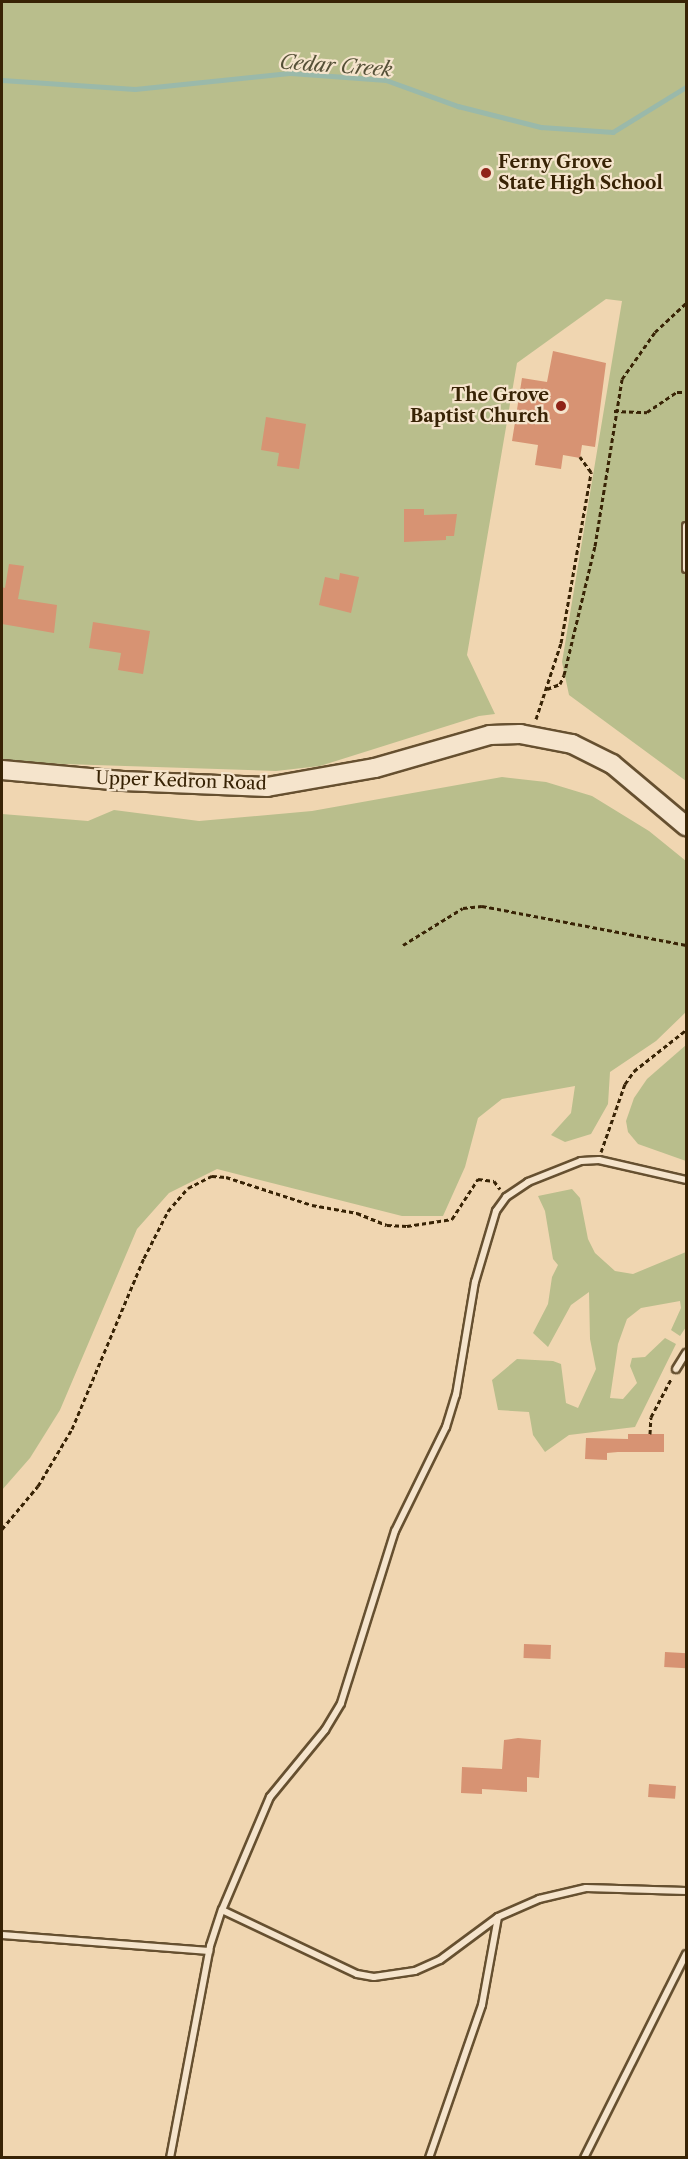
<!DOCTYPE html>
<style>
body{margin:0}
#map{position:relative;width:688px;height:2159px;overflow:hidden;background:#f0d6b1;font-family:"Libre Caslon Text",serif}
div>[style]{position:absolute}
.green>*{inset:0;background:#b9be8c}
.stream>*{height:4.5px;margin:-2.25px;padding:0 2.25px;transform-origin:2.25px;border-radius:2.25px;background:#9ab9aa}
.building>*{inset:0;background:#d79373;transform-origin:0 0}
.path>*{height:3px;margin-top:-1.5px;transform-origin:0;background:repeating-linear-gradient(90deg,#382305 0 4.5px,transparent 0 7.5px)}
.roads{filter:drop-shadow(2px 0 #665030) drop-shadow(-2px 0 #665030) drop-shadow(0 2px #665030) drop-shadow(0 -2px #665030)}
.service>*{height:6px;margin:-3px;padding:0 3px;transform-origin:3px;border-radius:3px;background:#f5e4cc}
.secondary>*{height:18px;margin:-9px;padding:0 9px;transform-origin:9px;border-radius:9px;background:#f5e4cc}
.dots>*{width:16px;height:16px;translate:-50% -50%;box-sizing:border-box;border:3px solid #f5e4cc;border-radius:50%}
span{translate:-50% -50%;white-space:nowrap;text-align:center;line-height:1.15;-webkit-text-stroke:4.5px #f5e4cc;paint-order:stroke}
.poi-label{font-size:18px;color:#382305;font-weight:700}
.left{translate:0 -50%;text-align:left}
.right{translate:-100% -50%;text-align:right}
.street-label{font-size:18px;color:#382305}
.water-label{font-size:20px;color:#555037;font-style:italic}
.frame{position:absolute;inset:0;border:3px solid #382305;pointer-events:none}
</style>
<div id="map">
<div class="green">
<div style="clip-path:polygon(2px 2px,686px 2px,686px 781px,569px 695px,562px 662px,622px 301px,606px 299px,517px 363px,467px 655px,495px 714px,479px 716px,320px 766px,276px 771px,2px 762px)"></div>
<div style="clip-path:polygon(502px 777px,546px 782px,592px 796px,649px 831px,686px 861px,686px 1012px,656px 1041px,610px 1072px,608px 1104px,591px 1134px,565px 1142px,551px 1135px,571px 1113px,575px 1086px,502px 1099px,478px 1118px,465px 1167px,443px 1216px,402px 1216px,217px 1169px,169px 1193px,137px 1229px,60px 1410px,30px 1458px,2px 1490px,2px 814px,88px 821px,114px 810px,199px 821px,312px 811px)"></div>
<div style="clip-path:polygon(686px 1045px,686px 1161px,638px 1144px,628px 1132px,626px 1121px,634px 1098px,647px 1079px)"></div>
<div style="clip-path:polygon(572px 1189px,580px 1198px,588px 1239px,595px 1253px,615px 1271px,633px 1274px,686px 1252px,686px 1327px,680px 1336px,671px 1330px,681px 1308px,680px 1301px,641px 1308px,627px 1319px,618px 1344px,610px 1398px,623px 1399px,637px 1383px,630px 1366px,632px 1358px,645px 1357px,665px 1338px,676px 1344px,635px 1427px,569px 1435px,545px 1452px,533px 1435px,529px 1412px,498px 1410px,492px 1380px,517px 1359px,553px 1361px,561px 1364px,566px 1403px,578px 1408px,596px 1369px,590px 1339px,589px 1292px,571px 1305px,548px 1347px,533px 1333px,548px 1304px,552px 1277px,558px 1265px,553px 1259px,545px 1211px,538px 1196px)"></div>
</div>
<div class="stream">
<div style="left:2px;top:80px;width:133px;rotate:3.9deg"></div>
<div style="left:135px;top:89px;width:157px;rotate:-5.9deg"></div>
<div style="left:291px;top:73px;width:95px;rotate:4.2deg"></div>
<div style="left:386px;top:80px;width:77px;rotate:19.9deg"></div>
<div style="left:458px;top:106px;width:86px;rotate:14.2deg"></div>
<div style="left:541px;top:127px;width:72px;rotate:4deg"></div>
<div style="left:613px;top:132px;width:86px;rotate:-31.7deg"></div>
</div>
<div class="building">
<div style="clip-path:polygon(553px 351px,606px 363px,595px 447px,582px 445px,580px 458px,563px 455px,561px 469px,535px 465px,538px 445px,512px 441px,522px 378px,547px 382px)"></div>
<div style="clip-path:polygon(266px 417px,306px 424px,299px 469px,277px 466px,279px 453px,261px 450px)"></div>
<div style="clip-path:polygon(404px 509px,424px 509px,424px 515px,457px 514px,454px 536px,446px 536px,446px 540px,404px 542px)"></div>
<div style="clip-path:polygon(9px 564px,24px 566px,18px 599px,57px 605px,54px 633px,2px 624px,2px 587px,5px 588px)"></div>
<div style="clip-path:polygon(340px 573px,359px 577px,351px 613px,319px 605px,325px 577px,339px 580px)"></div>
<div style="clip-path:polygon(93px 622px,150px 631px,143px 674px,118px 670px,121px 653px,89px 648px)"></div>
<div style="clip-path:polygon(628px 1434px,664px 1434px,664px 1452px,618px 1452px,607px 1453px,607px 1460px,585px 1459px,586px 1438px,628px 1439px)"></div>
<div style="left:524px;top:1644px;width:27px;height:14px;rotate:2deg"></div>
<div style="left:665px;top:1652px;width:22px;height:15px;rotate:3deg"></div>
<div style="clip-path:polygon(518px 1738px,541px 1740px,539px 1778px,527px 1777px,527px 1792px,482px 1789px,482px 1794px,461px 1793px,462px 1767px,502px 1769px,504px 1740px)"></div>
<div style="left:649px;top:1784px;width:27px;height:13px;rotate:4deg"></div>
</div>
<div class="path">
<div style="left:614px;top:411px;width:33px;rotate:2deg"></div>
<div style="left:647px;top:412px;width:36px;rotate:-34deg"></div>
<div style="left:677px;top:392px;width:9px"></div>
<div style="left:547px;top:689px;width:14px;rotate:-21deg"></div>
<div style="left:560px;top:684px;width:10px;rotate:-66deg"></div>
<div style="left:564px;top:675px;width:133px;rotate:-76.5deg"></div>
<div style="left:595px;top:546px;width:169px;rotate:-80.8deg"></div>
<div style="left:622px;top:379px;width:57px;rotate:-54.9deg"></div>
<div style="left:655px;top:332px;width:42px;rotate:-43.1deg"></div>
<div style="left:536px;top:719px;width:80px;rotate:-71.8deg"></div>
<div style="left:561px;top:643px;width:174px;rotate:-80deg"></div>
<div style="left:591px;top:472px;width:19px;rotate:-126deg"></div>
<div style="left:403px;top:945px;width:70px;rotate:-31.7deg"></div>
<div style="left:463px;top:908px;width:19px;rotate:-6deg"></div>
<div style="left:482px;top:906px;width:208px;rotate:10.8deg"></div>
<div style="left:601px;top:1152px;width:72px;rotate:-70.6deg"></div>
<div style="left:625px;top:1084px;width:16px;rotate:-55deg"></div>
<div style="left:634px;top:1071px;width:66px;rotate:-38.3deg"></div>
<div style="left:650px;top:1434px;width:17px;rotate:-87deg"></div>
<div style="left:651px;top:1417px;width:43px;rotate:-62.2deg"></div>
<div style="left:2px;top:1529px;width:56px;rotate:-50.1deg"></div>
<div style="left:38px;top:1486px;width:66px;rotate:-59.2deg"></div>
<div style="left:72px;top:1429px;width:186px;rotate:-67.2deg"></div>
<div style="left:144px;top:1258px;width:53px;rotate:-62.9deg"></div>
<div style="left:168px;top:1211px;width:30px;rotate:-49deg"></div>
<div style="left:188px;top:1188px;width:27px;rotate:-27deg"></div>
<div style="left:212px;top:1176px;width:14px;rotate:4deg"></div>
<div style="left:226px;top:1177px;width:90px;rotate:18deg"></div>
<div style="left:312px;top:1205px;width:46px;rotate:10.1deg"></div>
<div style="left:357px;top:1213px;width:32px;rotate:22deg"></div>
<div style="left:387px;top:1225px;width:20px;rotate:3deg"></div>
<div style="left:407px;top:1226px;width:46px;rotate:-8.8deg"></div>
<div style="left:452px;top:1219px;width:48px;rotate:-57deg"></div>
<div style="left:478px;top:1179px;width:16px;rotate:7deg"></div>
<div style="left:494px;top:1181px;width:10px;rotate:53deg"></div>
</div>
<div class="roads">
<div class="service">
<div style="left:686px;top:526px;width:43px;rotate:90deg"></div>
<div style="left:676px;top:1369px;width:19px;rotate:-58deg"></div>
<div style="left:222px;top:1910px;width:149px;rotate:25.4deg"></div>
<div style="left:357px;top:1974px;width:17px;rotate:10deg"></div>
<div style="left:374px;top:1977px;width:41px;rotate:-8.3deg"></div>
<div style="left:415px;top:1971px;width:27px;rotate:-24deg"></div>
<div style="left:440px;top:1960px;width:72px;rotate:-36.6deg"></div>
<div style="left:2px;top:1935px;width:208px;rotate:4.4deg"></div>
<div style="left:170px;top:2158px;width:216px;rotate:-79.3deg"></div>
<div style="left:210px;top:1946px;width:38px;rotate:-72deg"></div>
<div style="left:222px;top:1910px;width:123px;rotate:-67deg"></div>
<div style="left:270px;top:1797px;width:87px;rotate:-50.6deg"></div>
<div style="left:325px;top:1730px;width:31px;rotate:-59deg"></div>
<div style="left:341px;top:1703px;width:180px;rotate:-72.6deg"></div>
<div style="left:395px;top:1531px;width:116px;rotate:-63.9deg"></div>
<div style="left:446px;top:1427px;width:34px;rotate:-73deg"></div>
<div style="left:456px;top:1395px;width:115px;rotate:-80.5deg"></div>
<div style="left:475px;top:1282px;width:74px;rotate:-73.5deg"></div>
<div style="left:496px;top:1211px;width:17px;rotate:-54deg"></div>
<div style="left:506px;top:1197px;width:27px;rotate:-34deg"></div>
<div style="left:528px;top:1182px;width:57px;rotate:-21.6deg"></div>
<div style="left:581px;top:1161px;width:18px;rotate:-3deg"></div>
<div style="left:599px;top:1160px;width:89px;rotate:12.9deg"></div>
<div style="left:429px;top:2158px;width:162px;rotate:-70.9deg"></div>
<div style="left:482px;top:2005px;width:89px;rotate:-79.7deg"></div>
<div style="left:498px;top:1917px;width:45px;rotate:-23.7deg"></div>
<div style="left:539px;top:1899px;width:48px;rotate:-13.2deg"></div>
<div style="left:586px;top:1888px;width:100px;rotate:1.7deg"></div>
<div style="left:584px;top:2158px;width:228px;rotate:-63.4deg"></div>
</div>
<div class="secondary">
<div style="left:2px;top:770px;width:121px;rotate:5.2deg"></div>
<div style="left:123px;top:781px;width:144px;rotate:2.4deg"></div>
<div style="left:267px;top:787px;width:110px;rotate:-10deg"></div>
<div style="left:375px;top:768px;width:120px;rotate:-16deg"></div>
<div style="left:490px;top:735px;width:30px;rotate:-2deg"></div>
<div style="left:520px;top:734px;width:53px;rotate:10.9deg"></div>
<div style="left:572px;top:744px;width:45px;rotate:26.6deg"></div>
<div style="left:612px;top:764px;width:97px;rotate:40deg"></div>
</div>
</div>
<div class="dots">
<div style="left:486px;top:173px;background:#8f2418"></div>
<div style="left:561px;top:406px;background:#8f2418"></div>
</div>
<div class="poi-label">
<span class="left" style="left:498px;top:173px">Ferny Grove<br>State High School</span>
<span class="right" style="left:549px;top:406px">The Grove<br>Baptist Church</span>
</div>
<div class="street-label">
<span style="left:181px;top:781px;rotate:2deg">Upper Kedron Road</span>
</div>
<div class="water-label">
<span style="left:336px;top:66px;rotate:4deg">Cedar Creek</span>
</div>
<div class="frame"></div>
</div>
